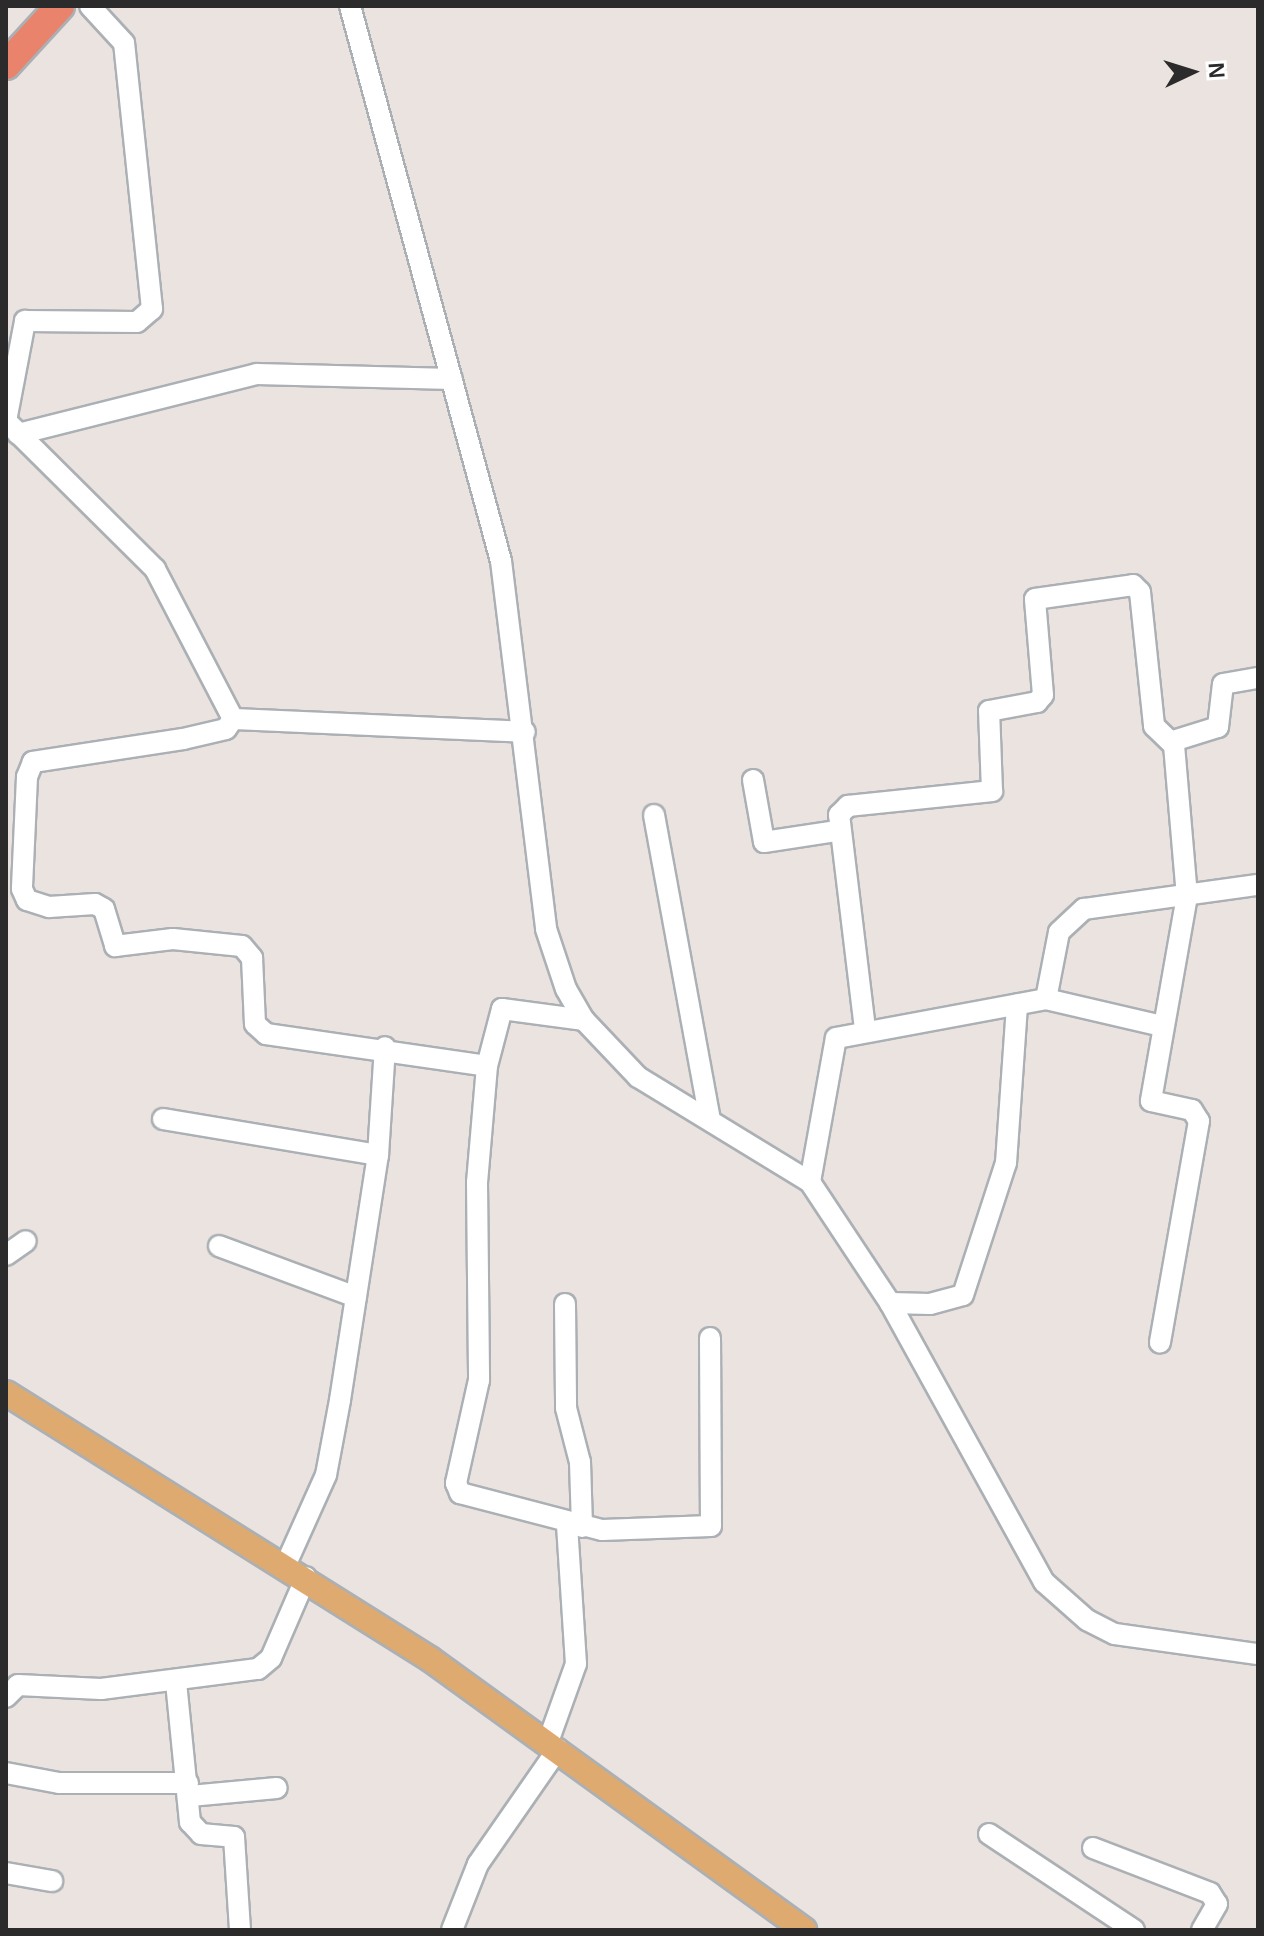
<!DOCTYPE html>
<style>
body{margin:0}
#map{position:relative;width:1264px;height:1936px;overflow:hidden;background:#ebe3df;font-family:Arial,sans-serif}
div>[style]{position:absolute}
.roads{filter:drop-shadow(2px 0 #abb0b5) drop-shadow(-2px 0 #abb0b5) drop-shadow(0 2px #abb0b5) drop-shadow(0 -2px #abb0b5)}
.minor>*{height:20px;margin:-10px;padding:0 10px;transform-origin:10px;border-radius:10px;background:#fff}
.major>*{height:24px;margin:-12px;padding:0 12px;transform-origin:12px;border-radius:12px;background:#dfaa6f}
.highway>*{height:28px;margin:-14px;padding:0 14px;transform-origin:14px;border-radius:14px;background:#ea836b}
span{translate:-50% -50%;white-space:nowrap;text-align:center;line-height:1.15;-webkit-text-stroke:6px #fff;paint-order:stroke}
.frame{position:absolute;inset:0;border:8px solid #2b2b2b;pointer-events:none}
.north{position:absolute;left:1152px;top:32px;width:80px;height:80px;-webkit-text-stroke:6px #fff;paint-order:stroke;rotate:86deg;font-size:22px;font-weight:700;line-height:32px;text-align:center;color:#2b2b2b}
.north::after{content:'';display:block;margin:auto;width:28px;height:36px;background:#2b2b2b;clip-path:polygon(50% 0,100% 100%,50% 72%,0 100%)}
</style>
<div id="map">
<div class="roads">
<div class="minor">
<div style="left:350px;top:6px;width:575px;rotate:74.78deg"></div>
<div style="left:501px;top:561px;width:371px;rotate:83deg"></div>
<div style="left:546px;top:929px;width:63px;rotate:71.6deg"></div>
<div style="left:566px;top:989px;width:36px;rotate:60deg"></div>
<div style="left:584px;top:1020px;width:79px;rotate:46.5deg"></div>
<div style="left:638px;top:1077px;width:202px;rotate:31.4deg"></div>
<div style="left:810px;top:1182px;width:145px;rotate:56.5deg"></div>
<div style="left:890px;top:1303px;width:319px;rotate:61.1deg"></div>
<div style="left:1044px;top:1582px;width:57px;rotate:41.5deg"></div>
<div style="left:1087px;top:1620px;width:31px;rotate:27deg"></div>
<div style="left:1115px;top:1634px;width:144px;rotate:8deg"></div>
<div style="left:6px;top:421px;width:210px;rotate:44.8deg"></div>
<div style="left:155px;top:569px;width:169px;rotate:62.5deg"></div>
<div style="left:233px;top:719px;width:12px;rotate:125deg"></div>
<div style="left:226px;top:729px;width:44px;rotate:166.9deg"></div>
<div style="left:183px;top:739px;width:152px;rotate:171.3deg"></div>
<div style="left:33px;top:762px;width:16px;rotate:112deg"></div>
<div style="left:27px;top:777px;width:112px;rotate:92.6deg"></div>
<div style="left:22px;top:889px;width:12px;rotate:66deg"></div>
<div style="left:27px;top:900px;width:23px;rotate:18deg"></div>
<div style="left:49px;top:907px;width:46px;rotate:-3.7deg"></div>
<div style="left:95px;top:904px;width:10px;rotate:29deg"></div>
<div style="left:104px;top:909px;width:39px;rotate:73deg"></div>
<div style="left:115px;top:946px;width:58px;rotate:-6.9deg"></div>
<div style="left:173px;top:939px;width:69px;rotate:5.8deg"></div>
<div style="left:242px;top:946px;width:16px;rotate:50deg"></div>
<div style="left:252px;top:958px;width:66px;rotate:87.4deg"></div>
<div style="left:255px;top:1024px;width:15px;rotate:42deg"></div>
<div style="left:266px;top:1034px;width:223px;rotate:8.2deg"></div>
<div style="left:487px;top:1066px;width:59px;rotate:-75.3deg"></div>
<div style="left:502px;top:1009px;width:83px;rotate:7.6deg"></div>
<div style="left:6px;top:421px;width:102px;rotate:-79.2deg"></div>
<div style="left:25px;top:321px;width:112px;rotate:0.5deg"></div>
<div style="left:137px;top:322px;width:20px;rotate:-41deg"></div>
<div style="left:152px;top:309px;width:267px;rotate:-96deg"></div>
<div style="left:124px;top:43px;width:50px;rotate:-132.6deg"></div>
<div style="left:18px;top:434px;width:246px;rotate:-14.1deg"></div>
<div style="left:257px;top:374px;width:195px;rotate:1.5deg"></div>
<div style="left:233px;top:719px;width:292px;rotate:2.5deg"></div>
<div style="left:1173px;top:741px;width:47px;rotate:-17.3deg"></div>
<div style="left:1218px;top:727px;width:43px;rotate:-83.4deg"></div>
<div style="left:1223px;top:684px;width:36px;rotate:-10deg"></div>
<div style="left:753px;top:780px;width:63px;rotate:79.9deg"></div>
<div style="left:764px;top:842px;width:74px;rotate:-8.6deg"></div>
<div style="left:654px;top:815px;width:309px;rotate:79.6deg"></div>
<div style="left:1046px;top:999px;width:119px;rotate:13.1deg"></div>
<div style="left:865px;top:1029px;width:216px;rotate:-96.9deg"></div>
<div style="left:839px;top:815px;width:13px;rotate:-45deg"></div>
<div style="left:848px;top:806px;width:145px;rotate:-5.9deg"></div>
<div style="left:992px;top:791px;width:80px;rotate:-92.1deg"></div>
<div style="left:989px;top:711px;width:49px;rotate:-10.6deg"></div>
<div style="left:1037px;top:702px;width:9px;rotate:-49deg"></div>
<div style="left:1043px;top:695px;width:96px;rotate:-94.8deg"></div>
<div style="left:1035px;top:599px;width:99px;rotate:-8.1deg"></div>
<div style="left:1133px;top:585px;width:10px;rotate:45deg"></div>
<div style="left:1140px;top:592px;width:135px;rotate:84deg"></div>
<div style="left:1154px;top:726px;width:28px;rotate:44deg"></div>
<div style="left:1174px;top:745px;width:152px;rotate:85.1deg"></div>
<div style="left:1187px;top:896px;width:208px;rotate:100deg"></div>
<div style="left:1151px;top:1101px;width:42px;rotate:12.4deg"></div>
<div style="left:1192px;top:1110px;width:13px;rotate:58deg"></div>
<div style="left:1199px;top:1121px;width:225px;rotate:100deg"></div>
<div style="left:487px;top:1066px;width:116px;rotate:94.9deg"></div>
<div style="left:477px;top:1182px;width:198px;rotate:89.4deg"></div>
<div style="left:479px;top:1380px;width:106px;rotate:102.6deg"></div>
<div style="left:456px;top:1483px;width:11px;rotate:68deg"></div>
<div style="left:460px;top:1493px;width:147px;rotate:14.6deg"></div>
<div style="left:602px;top:1530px;width:109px;rotate:-2.1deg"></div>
<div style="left:711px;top:1526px;width:188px;rotate:-90.3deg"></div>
<div style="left:163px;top:1119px;width:218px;rotate:9.5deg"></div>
<div style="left:810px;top:1182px;width:146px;rotate:-79.8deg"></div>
<div style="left:836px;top:1038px;width:214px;rotate:-10.5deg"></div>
<div style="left:1046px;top:999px;width:68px;rotate:-79deg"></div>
<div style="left:1059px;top:932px;width:34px;rotate:-43deg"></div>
<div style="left:1084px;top:909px;width:176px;rotate:-7.9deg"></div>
<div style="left:219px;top:1246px;width:146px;rotate:20.4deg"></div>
<div style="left:6px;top:1255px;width:24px;rotate:-35deg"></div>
<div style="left:890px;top:1303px;width:40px;rotate:1.4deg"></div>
<div style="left:930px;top:1304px;width:34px;rotate:-15deg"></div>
<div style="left:963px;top:1295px;width:139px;rotate:-72deg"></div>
<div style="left:1006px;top:1163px;width:159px;rotate:-86deg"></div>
<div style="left:565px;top:1304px;width:104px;rotate:89.4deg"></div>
<div style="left:566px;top:1408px;width:56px;rotate:75.5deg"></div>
<div style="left:580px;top:1462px;width:65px;rotate:88.2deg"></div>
<div style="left:286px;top:1564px;width:98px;rotate:-65.8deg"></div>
<div style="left:326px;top:1475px;width:76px;rotate:-79.4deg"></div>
<div style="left:340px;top:1400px;width:248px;rotate:-81.2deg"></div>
<div style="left:378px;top:1155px;width:108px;rotate:-86.3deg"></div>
<div style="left:176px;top:1682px;width:141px;rotate:84.3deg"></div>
<div style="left:190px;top:1822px;width:16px;rotate:47deg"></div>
<div style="left:201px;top:1834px;width:33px;rotate:5deg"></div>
<div style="left:234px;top:1837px;width:93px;rotate:86.3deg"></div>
<div style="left:6px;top:1697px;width:17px;rotate:-45deg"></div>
<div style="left:18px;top:1685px;width:83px;rotate:2.8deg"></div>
<div style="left:101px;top:1689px;width:158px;rotate:-7.3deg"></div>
<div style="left:258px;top:1669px;width:17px;rotate:-40deg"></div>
<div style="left:271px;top:1658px;width:88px;rotate:-66.6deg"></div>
<div style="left:548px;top:1742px;width:83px;rotate:-70.3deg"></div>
<div style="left:576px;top:1664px;width:140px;rotate:-93.7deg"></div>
<div style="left:6px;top:1773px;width:54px;rotate:10.7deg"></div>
<div style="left:59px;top:1783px;width:129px"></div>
<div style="left:190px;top:1796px;width:87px;rotate:-5.3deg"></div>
<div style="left:989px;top:1834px;width:174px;rotate:33.5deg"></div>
<div style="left:1093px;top:1848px;width:125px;rotate:21deg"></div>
<div style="left:1210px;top:1893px;width:13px;rotate:58deg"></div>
<div style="left:1217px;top:1904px;width:30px;rotate:120deg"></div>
<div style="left:6px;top:1873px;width:47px;rotate:9.9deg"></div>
<div style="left:452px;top:1930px;width:71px;rotate:-68.5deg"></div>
<div style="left:478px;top:1864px;width:140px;rotate:-55.2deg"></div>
</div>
<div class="major">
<div style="left:6px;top:1393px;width:501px;rotate:32.1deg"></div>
<div style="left:430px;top:1659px;width:462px;rotate:35.9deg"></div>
</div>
<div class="highway">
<div style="left:6px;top:65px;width:80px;rotate:-47.5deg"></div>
</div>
</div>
<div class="frame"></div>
<div class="north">N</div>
</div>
